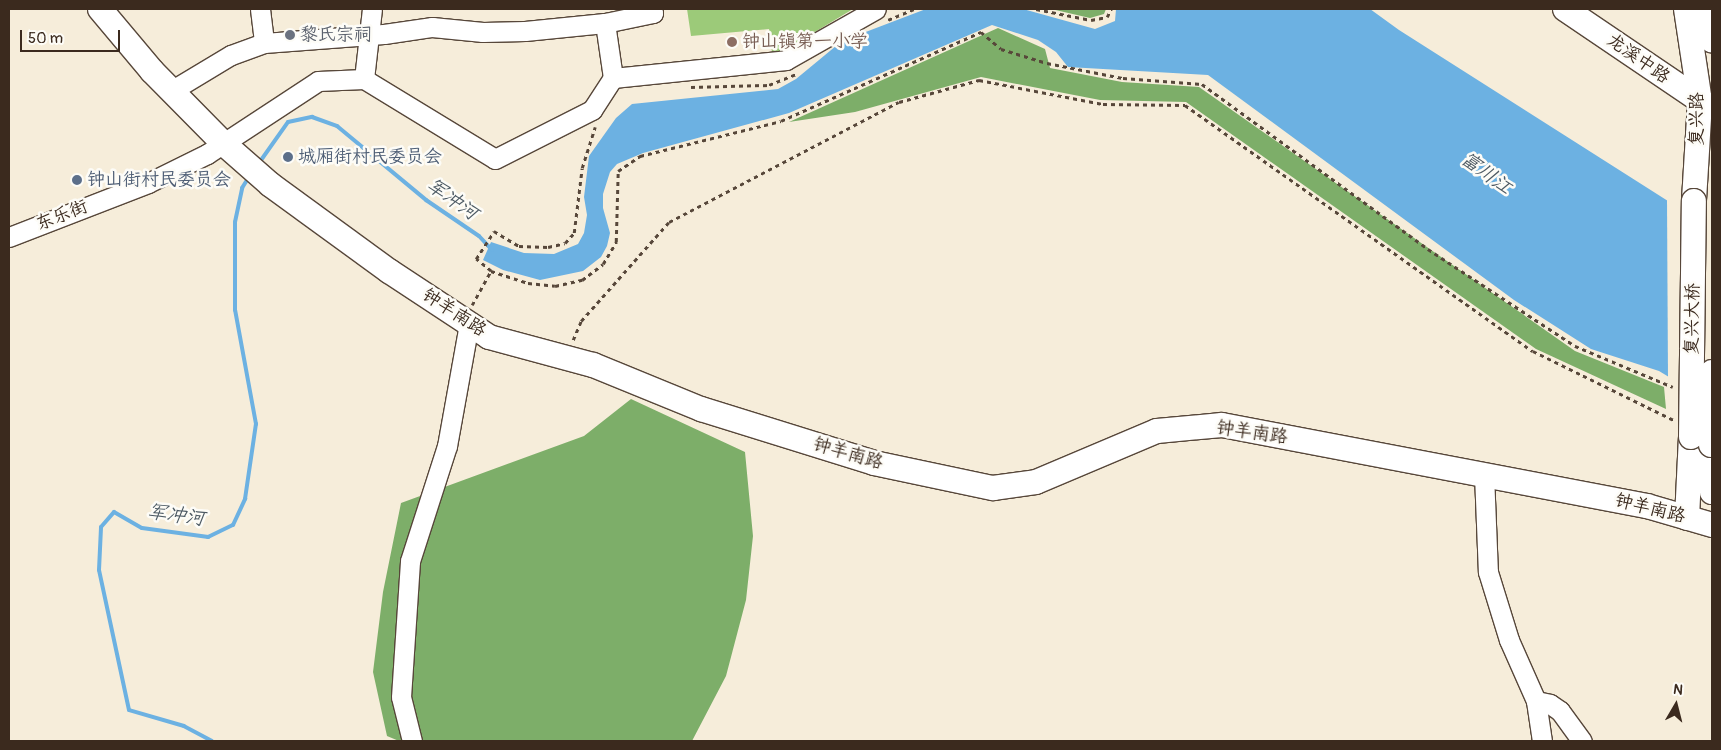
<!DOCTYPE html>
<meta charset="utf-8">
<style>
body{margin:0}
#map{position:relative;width:1721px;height:750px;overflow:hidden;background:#f6edda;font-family:Pangolin,"LXGW WenKai TC",sans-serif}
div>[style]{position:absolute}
.green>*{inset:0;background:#9cca79}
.forest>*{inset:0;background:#7dae69}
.water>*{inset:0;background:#6cb1e2}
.pier>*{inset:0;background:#f6edda}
.stream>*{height:4px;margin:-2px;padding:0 2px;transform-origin:2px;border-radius:2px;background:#6cb1e2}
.path>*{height:2.5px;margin-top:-1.25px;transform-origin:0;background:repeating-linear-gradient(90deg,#57473a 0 4px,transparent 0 8px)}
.roads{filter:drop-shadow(1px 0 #57473a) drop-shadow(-1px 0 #57473a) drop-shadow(0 1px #57473a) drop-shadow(0 -1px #57473a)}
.minor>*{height:19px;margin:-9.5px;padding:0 9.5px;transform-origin:9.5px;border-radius:9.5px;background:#fff}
.major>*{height:24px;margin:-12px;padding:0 12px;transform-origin:12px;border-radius:12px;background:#fff}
.bridges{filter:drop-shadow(1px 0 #57473a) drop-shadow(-1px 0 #57473a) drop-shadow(0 1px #57473a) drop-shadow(0 -1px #57473a)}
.major-bridge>*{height:24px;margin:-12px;padding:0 12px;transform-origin:12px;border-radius:12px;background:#fff}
.dots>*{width:14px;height:14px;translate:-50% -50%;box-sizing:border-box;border:2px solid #fdfcf7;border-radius:50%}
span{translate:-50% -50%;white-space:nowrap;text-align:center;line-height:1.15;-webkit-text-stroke:5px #fdfcf7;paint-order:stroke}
.worship-label{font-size:18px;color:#5b616d}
.left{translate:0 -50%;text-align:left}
.education-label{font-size:18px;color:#785e54}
.street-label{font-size:18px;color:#3b2a1e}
.service-label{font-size:18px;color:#4e5e75}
.water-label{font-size:19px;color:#4c5963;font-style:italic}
.frame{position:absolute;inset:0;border:10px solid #3b2a1e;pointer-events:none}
.north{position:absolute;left:1651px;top:680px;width:50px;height:50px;-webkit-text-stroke:4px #fdfcf7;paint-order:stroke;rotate:8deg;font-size:14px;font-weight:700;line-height:20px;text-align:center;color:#3b2a1e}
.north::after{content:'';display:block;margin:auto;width:18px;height:22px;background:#3b2a1e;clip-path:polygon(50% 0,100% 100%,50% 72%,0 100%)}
.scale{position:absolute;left:20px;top:30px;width:100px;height:22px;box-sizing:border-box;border:2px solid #3b2a1e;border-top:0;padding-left:6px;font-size:15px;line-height:18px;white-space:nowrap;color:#3b2a1e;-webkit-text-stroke:4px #fdfcf7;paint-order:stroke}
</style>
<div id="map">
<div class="green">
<div style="clip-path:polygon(687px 9px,853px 9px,780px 53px,772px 52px,769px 29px,691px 36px)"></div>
</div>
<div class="forest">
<div style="clip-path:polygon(1051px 9px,1106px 9px,1104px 14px,1090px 18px)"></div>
<div style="clip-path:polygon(998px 28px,1045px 49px,1050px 68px,1122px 82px,1199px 87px,1575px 351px,1664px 387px,1666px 409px,1536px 349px,1186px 102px,1100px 100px,981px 77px,855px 112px,789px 122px)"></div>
<div style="clip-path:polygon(631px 399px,745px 452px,753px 536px,746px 600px,726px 676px,692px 741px,399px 741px,387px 736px,373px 672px,383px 592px,401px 503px,584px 436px)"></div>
</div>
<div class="water">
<div style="clip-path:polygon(926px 9px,1023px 9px,1095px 29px,1115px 21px,1116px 9px,1370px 9px,1399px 30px,1712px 229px,1712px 403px,1659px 371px,1591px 349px,1514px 300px,1208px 75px,1068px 67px,1056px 52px,1038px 40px,992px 25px,789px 113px,643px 153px,617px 164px,610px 172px,603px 194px,603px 208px,610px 233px,607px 246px,601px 257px,583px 271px,540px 280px,503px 270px,483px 260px,491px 242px,524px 253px,554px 254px,578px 244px,584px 233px,587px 215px,584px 197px,589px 156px,616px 118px,632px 104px,778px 89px,796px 79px,842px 41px)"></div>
</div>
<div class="pier">
<div style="clip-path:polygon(1667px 199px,1712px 226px,1712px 405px,1668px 379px)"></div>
</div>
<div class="stream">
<div style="left:259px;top:163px;width:50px;rotate:-54.7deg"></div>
<div style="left:288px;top:122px;width:25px;rotate:-12deg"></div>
<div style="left:312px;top:117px;width:27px;rotate:20deg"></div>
<div style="left:337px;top:126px;width:116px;rotate:39.7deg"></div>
<div style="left:426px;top:200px;width:64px;rotate:34.2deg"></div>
<div style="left:479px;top:236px;width:19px;rotate:47deg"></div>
<div style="left:212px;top:741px;width:32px;rotate:-152deg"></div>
<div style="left:184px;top:726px;width:57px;rotate:-163.8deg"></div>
<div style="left:129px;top:710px;width:143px;rotate:-102.1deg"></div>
<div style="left:99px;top:570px;width:43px;rotate:-87.3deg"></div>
<div style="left:101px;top:527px;width:20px;rotate:-49deg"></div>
<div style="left:114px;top:512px;width:32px;rotate:30deg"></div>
<div style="left:142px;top:528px;width:67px;rotate:7.8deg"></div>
<div style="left:208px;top:537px;width:28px;rotate:-26deg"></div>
<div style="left:233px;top:525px;width:29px;rotate:-65deg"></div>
<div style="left:245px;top:499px;width:76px;rotate:-81.7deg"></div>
<div style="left:256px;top:424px;width:116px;rotate:-100.4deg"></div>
<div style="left:235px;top:310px;width:88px;rotate:-90deg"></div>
<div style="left:235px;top:222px;width:35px;rotate:-78deg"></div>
<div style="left:242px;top:188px;width:13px;rotate:-58deg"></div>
</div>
<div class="path">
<div style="left:1036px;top:9px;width:56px;rotate:11.3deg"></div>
<div style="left:1091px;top:20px;width:16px;rotate:-11deg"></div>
<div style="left:1107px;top:17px;width:9px;rotate:-63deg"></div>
<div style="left:888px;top:20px;width:28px;rotate:-23deg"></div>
<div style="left:691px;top:87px;width:78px;rotate:-1.5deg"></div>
<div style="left:769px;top:85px;width:31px;rotate:-22deg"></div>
<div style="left:491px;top:271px;width:39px;rotate:18deg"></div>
<div style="left:528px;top:283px;width:27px;rotate:6deg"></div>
<div style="left:555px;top:286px;width:28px;rotate:-13deg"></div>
<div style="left:582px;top:280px;width:26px;rotate:-37deg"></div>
<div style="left:603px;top:264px;width:26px;rotate:-59deg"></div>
<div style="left:616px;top:242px;width:71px;rotate:-88.4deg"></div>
<div style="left:618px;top:171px;width:27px;rotate:-34deg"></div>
<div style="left:640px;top:156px;width:145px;rotate:-13.9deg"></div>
<div style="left:781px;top:121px;width:219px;rotate:-24deg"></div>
<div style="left:981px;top:32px;width:26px;rotate:40deg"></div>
<div style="left:1001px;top:49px;width:48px;rotate:16.9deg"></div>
<div style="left:1047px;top:63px;width:77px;rotate:11.2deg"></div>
<div style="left:1123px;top:78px;width:79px;rotate:4.3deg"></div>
<div style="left:1202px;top:84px;width:280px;rotate:36.1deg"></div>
<div style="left:1428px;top:249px;width:176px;rotate:33.4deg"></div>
<div style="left:1575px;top:346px;width:106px;rotate:22.7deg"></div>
<div style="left:472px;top:305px;width:39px;rotate:-61deg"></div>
<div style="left:491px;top:271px;width:19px;rotate:-141deg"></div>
<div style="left:476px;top:259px;width:33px;rotate:-57deg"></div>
<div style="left:494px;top:231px;width:29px;rotate:31deg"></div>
<div style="left:519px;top:246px;width:29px;rotate:2deg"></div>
<div style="left:548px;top:247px;width:17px;rotate:-13deg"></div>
<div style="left:565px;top:243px;width:13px;rotate:-48deg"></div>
<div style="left:574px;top:233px;width:65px;rotate:-83deg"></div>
<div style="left:582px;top:168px;width:43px;rotate:-72.4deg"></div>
<div style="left:573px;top:340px;width:21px;rotate:-67deg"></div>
<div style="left:581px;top:321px;width:132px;rotate:-48.4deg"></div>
<div style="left:669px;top:222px;width:259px;rotate:-27.6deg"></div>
<div style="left:899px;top:102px;width:83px;rotate:-15.4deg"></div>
<div style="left:979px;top:80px;width:126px;rotate:11deg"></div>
<div style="left:1103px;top:104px;width:82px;rotate:0.7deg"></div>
<div style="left:1185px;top:105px;width:426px;rotate:35.3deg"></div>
<div style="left:1533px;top:351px;width:157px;rotate:26.1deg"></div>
</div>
<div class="roads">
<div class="minor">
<div style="left:260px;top:9px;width:34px;rotate:83deg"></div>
<div style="left:605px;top:23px;width:49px;rotate:-11.8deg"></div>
<div style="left:653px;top:13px;width:4px;rotate:-104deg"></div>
<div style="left:364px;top:79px;width:70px;rotate:-83.5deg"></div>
<div style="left:171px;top:91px;width:70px;rotate:-31deg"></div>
<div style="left:231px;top:55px;width:35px;rotate:-20deg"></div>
<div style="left:264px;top:43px;width:120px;rotate:-4.3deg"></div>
<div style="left:384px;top:34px;width:49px;rotate:-8.3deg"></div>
<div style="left:432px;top:27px;width:51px;rotate:5.6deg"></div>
<div style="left:483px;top:32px;width:42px;rotate:-1.4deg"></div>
<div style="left:525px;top:31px;width:80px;rotate:-5.7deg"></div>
<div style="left:605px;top:23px;width:56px;rotate:81.7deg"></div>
<div style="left:9px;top:237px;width:149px;rotate:-21.2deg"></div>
<div style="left:148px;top:183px;width:66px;rotate:-26.2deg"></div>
<div style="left:207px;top:154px;width:133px;rotate:-33.3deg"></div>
<div style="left:318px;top:81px;width:46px;rotate:-2.5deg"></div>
<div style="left:364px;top:79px;width:153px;rotate:31.4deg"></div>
<div style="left:495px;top:159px;width:109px;rotate:-26.8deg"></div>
<div style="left:592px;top:110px;width:38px;rotate:-57deg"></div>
<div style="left:613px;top:78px;width:174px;rotate:-5.9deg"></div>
<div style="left:786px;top:60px;width:103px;rotate:-29.5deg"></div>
<div style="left:1484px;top:474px;width:98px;rotate:87.7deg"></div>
<div style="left:1488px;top:572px;width:71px;rotate:72.8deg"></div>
<div style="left:1509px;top:640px;width:67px;rotate:66.1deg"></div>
<div style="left:1536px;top:701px;width:40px;rotate:81.5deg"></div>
<div style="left:1536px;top:701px;width:14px;rotate:12deg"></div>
<div style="left:1550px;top:704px;width:12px;rotate:35deg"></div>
<div style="left:1560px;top:711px;width:37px;rotate:54deg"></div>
<div style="left:412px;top:741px;width:45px;rotate:-104deg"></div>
<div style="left:401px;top:697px;width:136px;rotate:-86.2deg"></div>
<div style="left:410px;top:561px;width:121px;rotate:-72.2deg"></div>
<div style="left:447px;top:446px;width:124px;rotate:-79.8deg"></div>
</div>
<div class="major">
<div style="left:100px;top:9px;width:81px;rotate:50deg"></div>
<div style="left:152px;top:71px;width:101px;rotate:45.4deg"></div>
<div style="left:223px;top:143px;width:64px;rotate:41.2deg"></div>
<div style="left:271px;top:185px;width:146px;rotate:36.1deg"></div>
<div style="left:389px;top:271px;width:120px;rotate:33.4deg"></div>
<div style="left:489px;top:337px;width:108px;rotate:15.1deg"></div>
<div style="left:593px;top:365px;width:117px;rotate:22.2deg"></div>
<div style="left:701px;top:409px;width:181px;rotate:17.3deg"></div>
<div style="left:874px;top:463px;width:122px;rotate:11.9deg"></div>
<div style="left:993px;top:488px;width:43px;rotate:-7.9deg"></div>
<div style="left:1036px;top:482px;width:131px;rotate:-22.9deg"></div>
<div style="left:1157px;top:431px;width:65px;rotate:-5.3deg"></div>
<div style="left:1222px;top:425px;width:433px;rotate:10.8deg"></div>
<div style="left:1647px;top:506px;width:68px;rotate:16.3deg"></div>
<div style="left:1565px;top:9px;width:173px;rotate:34.1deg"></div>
<div style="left:1686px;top:9px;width:94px;rotate:81.4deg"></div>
<div style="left:1700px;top:102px;width:99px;rotate:93.5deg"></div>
<div style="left:1707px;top:9px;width:32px;rotate:81deg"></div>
<div style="left:1711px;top:445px;width:47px;rotate:88.8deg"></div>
<div style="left:1687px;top:518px;width:81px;rotate:-87.2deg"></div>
</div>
</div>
<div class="bridges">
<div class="major-bridge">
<div style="left:1691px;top:437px;width:236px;rotate:-89.3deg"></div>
<div style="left:1711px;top:445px;width:73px;rotate:-89.2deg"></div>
</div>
</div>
<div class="dots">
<div style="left:290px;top:35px;background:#6b7280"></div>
<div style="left:732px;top:42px;background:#8d6e63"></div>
<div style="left:288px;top:157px;background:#5c6f8a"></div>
<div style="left:77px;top:180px;background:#5c6f8a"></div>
</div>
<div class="worship-label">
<span class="left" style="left:300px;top:35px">黎氏宗祠</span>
</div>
<div class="education-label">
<span class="left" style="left:742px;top:42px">钟山镇第一小学</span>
</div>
<div class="street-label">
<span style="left:1638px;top:59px;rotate:35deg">龙溪中路</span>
<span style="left:1697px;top:119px;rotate:-90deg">复兴路</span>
<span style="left:62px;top:216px;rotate:-21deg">东乐街</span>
<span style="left:454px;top:313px;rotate:33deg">钟羊南路</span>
<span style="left:1693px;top:319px;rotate:-89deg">复兴大桥</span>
<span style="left:1252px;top:433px;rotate:8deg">钟羊南路</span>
<span style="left:848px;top:454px;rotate:16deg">钟羊南路</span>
<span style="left:1650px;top:509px;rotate:14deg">钟羊南路</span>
</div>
<div class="service-label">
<span class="left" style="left:298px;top:157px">城厢街村民委员会</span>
<span class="left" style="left:87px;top:180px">钟山街村民委员会</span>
</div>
<div class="water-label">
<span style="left:1486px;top:174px;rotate:36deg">富川江</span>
<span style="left:452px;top:200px;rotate:35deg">军冲河</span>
<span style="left:176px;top:516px;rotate:8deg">军冲河</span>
</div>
<div class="frame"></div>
<div class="north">N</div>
<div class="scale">50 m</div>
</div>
